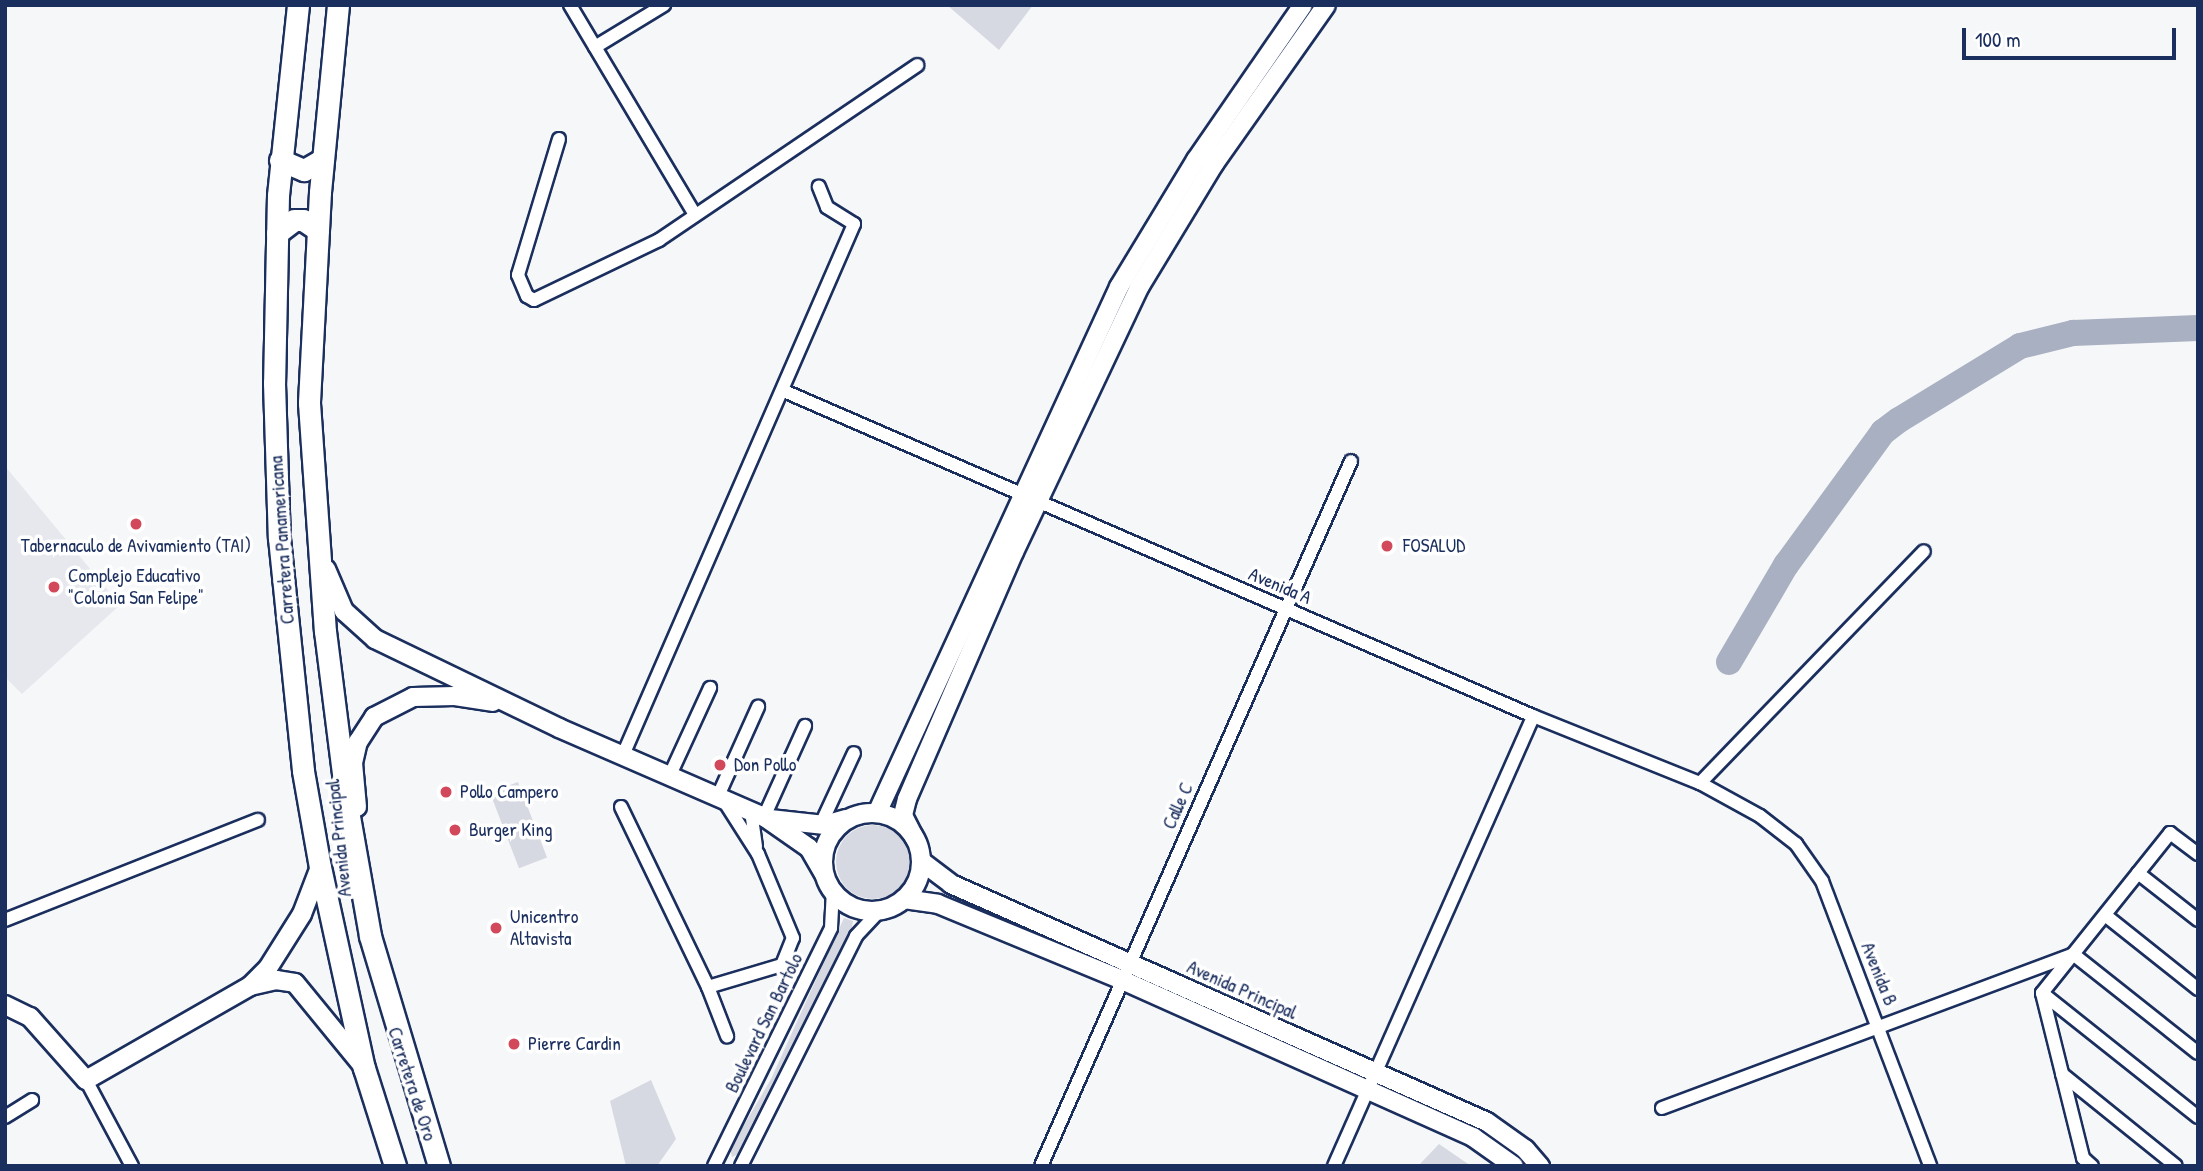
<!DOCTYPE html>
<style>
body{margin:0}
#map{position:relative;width:2203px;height:1171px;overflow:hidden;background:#f6f7f9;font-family:"Patrick Hand",sans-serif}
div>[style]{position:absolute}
.built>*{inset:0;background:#e6e8ee}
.green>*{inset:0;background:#d6d9e2;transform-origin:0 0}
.round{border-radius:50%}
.river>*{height:26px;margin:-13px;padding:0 13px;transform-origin:13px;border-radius:13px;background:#a9b0c1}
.roads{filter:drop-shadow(2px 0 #1b2f5e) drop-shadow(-2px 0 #1b2f5e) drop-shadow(0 2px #1b2f5e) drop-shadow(0 -2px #1b2f5e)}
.street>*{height:12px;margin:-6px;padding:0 6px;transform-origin:6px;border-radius:6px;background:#fff}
.secondary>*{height:18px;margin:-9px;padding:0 9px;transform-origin:9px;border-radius:9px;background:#fff}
.secondary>.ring{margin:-9px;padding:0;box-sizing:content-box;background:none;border:18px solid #fff;border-radius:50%}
.highway>*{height:21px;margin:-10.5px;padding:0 10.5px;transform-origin:10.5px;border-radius:10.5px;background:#fff}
.dots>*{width:19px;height:19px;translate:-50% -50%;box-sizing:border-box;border:4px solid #fff;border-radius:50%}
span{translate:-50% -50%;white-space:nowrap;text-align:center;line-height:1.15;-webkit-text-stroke:7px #fff;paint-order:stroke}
.street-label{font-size:19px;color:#1b2f5e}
.poi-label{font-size:19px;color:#1b2f5e}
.left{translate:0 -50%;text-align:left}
.frame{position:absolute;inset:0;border:7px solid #1b2f5e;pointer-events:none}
.scale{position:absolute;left:1962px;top:28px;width:214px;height:32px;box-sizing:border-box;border:4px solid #1b2f5e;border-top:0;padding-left:9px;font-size:21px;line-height:24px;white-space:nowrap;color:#1b2f5e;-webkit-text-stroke:5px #fff;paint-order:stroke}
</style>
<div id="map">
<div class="built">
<div style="clip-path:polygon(5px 466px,120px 605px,22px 694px,5px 677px)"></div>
</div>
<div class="green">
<div style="clip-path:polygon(947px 5px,1033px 5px,999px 50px)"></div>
<div style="left:518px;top:782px;width:81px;height:30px;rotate:69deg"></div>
<div class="round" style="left:836px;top:825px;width:74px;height:74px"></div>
<div style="clip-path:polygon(844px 918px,853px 921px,852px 927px,780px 1083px,741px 1153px,732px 1157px,730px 1149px,771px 1079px)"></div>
<div style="clip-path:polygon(651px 1080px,676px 1139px,657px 1166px,626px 1166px,610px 1101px)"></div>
<div style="clip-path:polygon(1439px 1144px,1471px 1166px,1418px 1166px)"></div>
</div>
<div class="river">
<div style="left:1729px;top:662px;width:113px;rotate:-59.6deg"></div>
<div style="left:1786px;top:565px;width:165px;rotate:-53.9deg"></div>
<div style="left:1883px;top:432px;width:20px;rotate:-37deg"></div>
<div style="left:1899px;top:420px;width:142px;rotate:-31.4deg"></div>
<div style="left:2020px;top:346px;width:55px;rotate:-13.8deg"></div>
<div style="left:2073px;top:333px;width:125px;rotate:-2.3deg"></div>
</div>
<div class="roads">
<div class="street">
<div style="left:570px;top:5px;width:244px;rotate:59.2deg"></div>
<div style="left:595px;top:47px;width:81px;rotate:-31.3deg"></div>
<div style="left:559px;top:139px;width:142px;rotate:106.8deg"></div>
<div style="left:518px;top:275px;width:23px;rotate:67deg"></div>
<div style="left:527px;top:296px;width:8px;rotate:30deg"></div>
<div style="left:534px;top:300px;width:139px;rotate:-25.6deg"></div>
<div style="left:659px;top:240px;width:312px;rotate:-34.1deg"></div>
<div style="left:784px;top:391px;width:816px;rotate:23.46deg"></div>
<div style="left:1533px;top:716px;width:180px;rotate:21.9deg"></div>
<div style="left:1700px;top:783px;width:68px;rotate:28.8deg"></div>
<div style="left:1760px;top:816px;width:46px;rotate:37.9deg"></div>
<div style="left:1796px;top:844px;width:45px;rotate:54.9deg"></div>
<div style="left:1822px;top:881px;width:305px;rotate:69.2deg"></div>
<div style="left:623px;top:755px;width:579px;rotate:-66.49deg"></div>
<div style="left:854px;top:224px;width:32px;rotate:-148deg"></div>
<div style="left:827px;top:207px;width:22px;rotate:-112deg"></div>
<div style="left:670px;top:775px;width:96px;rotate:-65.3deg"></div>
<div style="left:1700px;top:783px;width:322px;rotate:-46deg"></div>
<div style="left:718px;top:796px;width:98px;rotate:-65.8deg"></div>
<div style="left:621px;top:807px;width:200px;rotate:64.2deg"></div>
<div style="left:708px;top:987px;width:53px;rotate:68.8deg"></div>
<div style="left:751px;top:811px;width:36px;rotate:82deg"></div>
<div style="left:764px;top:817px;width:100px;rotate:-65.7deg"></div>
<div style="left:821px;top:824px;width:78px;rotate:-65.1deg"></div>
<div style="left:2138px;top:873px;width:76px;rotate:38.1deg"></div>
<div style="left:2105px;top:915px;width:119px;rotate:38.5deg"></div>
<div style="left:5px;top:920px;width:272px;rotate:-21.6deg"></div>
<div style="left:708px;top:987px;width:77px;rotate:-16.6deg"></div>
<div style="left:782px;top:965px;width:29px;rotate:-68deg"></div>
<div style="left:793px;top:938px;width:91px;rotate:-112.6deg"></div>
<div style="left:758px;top:854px;width:65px;rotate:-122.5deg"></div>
<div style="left:2042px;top:993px;width:205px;rotate:-51.3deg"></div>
<div style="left:2170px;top:833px;width:35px;rotate:37deg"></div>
<div style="left:2042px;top:993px;width:199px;rotate:38.5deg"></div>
<div style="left:2042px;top:993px;width:170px;rotate:76deg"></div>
<div style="left:2083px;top:1158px;width:12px;rotate:42deg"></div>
<div style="left:2062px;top:1074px;width:146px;rotate:38.9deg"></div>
<div style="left:86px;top:1080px;width:98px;rotate:61.9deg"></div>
<div style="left:1662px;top:1108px;width:439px;rotate:-20.5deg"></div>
<div style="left:2073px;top:954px;width:159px;rotate:38.4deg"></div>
<div style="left:5px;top:1117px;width:32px;rotate:-32deg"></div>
<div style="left:714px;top:1166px;width:265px;rotate:-63.8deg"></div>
<div style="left:831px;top:928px;width:34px;rotate:-87deg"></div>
<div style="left:741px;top:1166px;width:257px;rotate:-63.4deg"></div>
<div style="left:856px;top:936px;width:34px;rotate:-47deg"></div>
<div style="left:1041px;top:1166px;width:770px;rotate:-66.26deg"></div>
<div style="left:1334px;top:1166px;width:492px;rotate:-66.1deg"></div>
</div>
<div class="secondary">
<div style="left:326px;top:569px;width:46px;rotate:66.8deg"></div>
<div style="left:344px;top:611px;width:42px;rotate:42.1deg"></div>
<div style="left:375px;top:639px;width:204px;rotate:25.8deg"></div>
<div style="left:559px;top:728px;width:226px;rotate:23.5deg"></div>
<div style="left:766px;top:818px;width:52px;rotate:34.9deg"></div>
<div style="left:809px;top:848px;width:30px;rotate:60deg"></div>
<div style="left:357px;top:807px;width:44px;rotate:-95.2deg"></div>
<div style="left:353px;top:763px;width:22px;rotate:-77deg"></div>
<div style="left:358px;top:742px;width:30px;rotate:-57deg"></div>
<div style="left:374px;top:717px;width:44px;rotate:-27.1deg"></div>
<div style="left:413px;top:697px;width:42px;rotate:-1.4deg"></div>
<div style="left:455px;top:696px;width:38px;rotate:9deg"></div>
<div class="ring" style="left:823px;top:813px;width:80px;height:80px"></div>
<div style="left:877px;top:813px;width:579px;rotate:-65.29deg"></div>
<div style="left:1119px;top:287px;width:149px;rotate:-58.8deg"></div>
<div style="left:1196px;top:160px;width:188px;rotate:-55.4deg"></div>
<div style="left:770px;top:819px;width:55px;rotate:6.2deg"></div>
<div style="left:825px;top:825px;width:22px;rotate:-16deg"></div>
<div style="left:914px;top:837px;width:25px;rotate:-117deg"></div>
<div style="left:903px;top:815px;width:16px;rotate:-76deg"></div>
<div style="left:907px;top:799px;width:269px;rotate:-66.6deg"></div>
<div style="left:1014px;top:552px;width:294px;rotate:-64.7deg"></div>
<div style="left:1140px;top:286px;width:143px;rotate:-58.8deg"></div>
<div style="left:1214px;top:164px;width:194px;rotate:-54.8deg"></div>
<div style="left:921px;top:861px;width:38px;rotate:37deg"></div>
<div style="left:951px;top:884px;width:586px;rotate:23.94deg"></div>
<div style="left:1487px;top:1122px;width:47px;rotate:35.4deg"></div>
<div style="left:1525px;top:1149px;width:23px;rotate:49deg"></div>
<div style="left:904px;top:899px;width:34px;rotate:8deg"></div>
<div style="left:938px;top:904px;width:199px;rotate:22.4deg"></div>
<div style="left:1122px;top:980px;width:385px;rotate:24.1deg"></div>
<div style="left:1473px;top:1137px;width:50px;rotate:35.3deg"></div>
<div style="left:250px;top:986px;width:25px;rotate:-45deg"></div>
<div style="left:268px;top:968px;width:64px;rotate:-57.8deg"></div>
<div style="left:302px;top:914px;width:50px;rotate:-69deg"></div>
<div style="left:5px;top:1005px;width:28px;rotate:26deg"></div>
<div style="left:30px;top:1017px;width:84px;rotate:48.4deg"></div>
<div style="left:86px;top:1080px;width:189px;rotate:-29.8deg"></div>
<div style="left:250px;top:986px;width:27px;rotate:-13deg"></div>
<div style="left:276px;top:980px;width:19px;rotate:9deg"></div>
<div style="left:295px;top:983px;width:107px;rotate:50.7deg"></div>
</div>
<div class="highway">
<div style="left:298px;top:5px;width:191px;rotate:96deg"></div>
<div style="left:278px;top:195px;width:188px;rotate:91.2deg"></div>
<div style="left:274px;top:383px;width:155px;rotate:88.2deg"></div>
<div style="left:279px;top:538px;width:234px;rotate:84.1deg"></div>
<div style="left:303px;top:771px;width:97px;rotate:80deg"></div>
<div style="left:320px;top:867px;width:206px;rotate:77.7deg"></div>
<div style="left:364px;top:1068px;width:103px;rotate:72.4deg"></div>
<div style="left:338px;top:5px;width:188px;rotate:95.5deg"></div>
<div style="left:320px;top:192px;width:211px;rotate:93deg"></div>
<div style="left:309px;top:403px;width:229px;rotate:86deg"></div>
<div style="left:325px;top:631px;width:175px;rotate:82.8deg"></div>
<div style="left:347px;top:805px;width:133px;rotate:80deg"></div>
<div style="left:370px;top:936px;width:240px;rotate:73.3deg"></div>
<div style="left:280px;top:160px;width:26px;rotate:23deg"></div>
<div style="left:304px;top:170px;width:22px;rotate:-30deg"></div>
<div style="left:277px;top:233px;width:21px;rotate:-37deg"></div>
<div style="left:294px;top:220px;width:9px"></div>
<div style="left:303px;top:220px;width:18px;rotate:34deg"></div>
</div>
</div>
<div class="dots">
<div style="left:136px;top:524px;background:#d1495b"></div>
<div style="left:1387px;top:546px;background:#d1495b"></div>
<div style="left:54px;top:587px;background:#d1495b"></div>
<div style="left:720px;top:765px;background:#d1495b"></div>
<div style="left:446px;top:792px;background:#d1495b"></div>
<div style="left:455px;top:830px;background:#d1495b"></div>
<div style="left:496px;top:928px;background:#d1495b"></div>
<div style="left:514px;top:1044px;background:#d1495b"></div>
</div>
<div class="street-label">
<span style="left:282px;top:540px;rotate:-94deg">Carretera Panamericana</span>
<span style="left:1280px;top:586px;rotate:23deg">Avenida A</span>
<span style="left:1178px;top:806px;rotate:-66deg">Calle C</span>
<span style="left:339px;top:838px;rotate:-96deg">Avenida Principal</span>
<span style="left:1879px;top:974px;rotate:68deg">Avenida B</span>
<span style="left:1242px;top:990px;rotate:24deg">Avenida Principal</span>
<span style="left:764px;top:1023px;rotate:-64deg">Boulevard San Bartolo</span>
<span style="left:412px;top:1084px;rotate:72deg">Carretera de Oro</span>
</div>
<div class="poi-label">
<span style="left:136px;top:546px">Tabernaculo de Avivamiento (TAI)</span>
<span class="left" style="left:1403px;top:546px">FOSALUD</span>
<span class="left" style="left:68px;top:587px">Complejo Educativo<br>"Colonia San Felipe"</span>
<span class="left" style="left:734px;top:765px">Don Pollo</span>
<span class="left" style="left:460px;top:792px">Pollo Campero</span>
<span class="left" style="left:469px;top:830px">Burger King</span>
<span class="left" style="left:510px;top:928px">Unicentro<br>Altavista</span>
<span class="left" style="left:528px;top:1044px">Pierre Cardin</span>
</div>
<div class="frame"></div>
<div class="scale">100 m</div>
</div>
